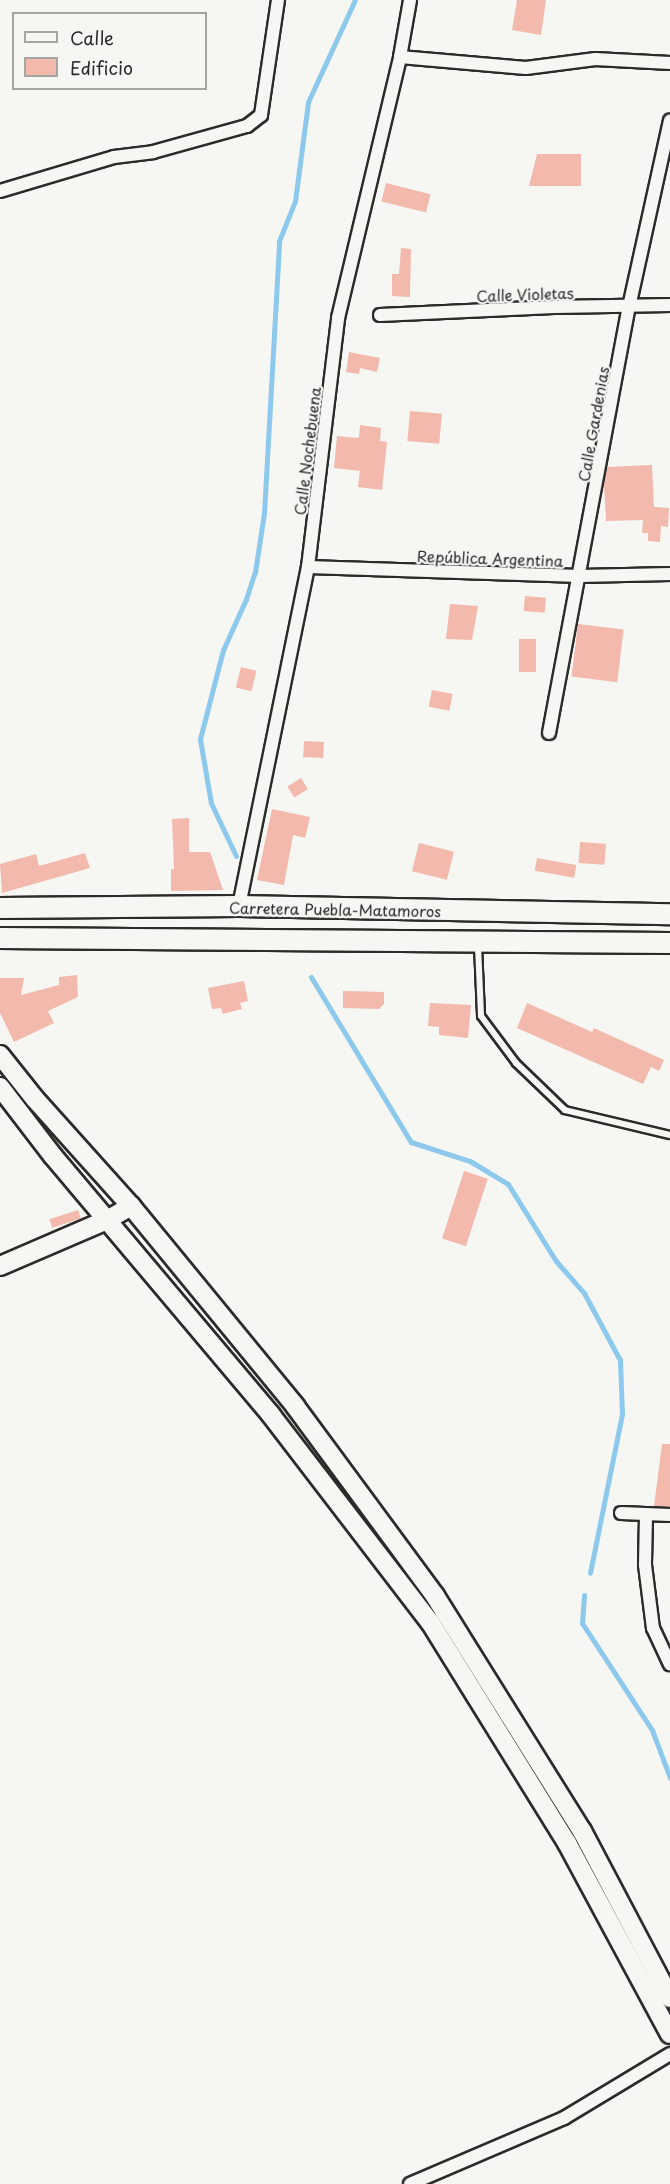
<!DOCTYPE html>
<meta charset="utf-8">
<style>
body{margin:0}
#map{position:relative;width:670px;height:2184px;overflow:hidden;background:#f6f6f2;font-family:"Playpen Sans",sans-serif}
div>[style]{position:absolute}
.stream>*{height:5px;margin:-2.5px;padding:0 2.5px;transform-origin:2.5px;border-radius:2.5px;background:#8dc9ed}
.building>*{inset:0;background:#f3b9ad;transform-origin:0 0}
.roads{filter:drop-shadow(2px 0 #2b2b2b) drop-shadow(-2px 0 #2b2b2b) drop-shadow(0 2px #2b2b2b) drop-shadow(0 -2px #2b2b2b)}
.lane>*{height:6px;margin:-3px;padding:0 3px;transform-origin:3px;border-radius:3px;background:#f6f6f2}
.street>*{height:12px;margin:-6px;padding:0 6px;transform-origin:6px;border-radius:6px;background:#f6f6f2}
.secondary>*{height:18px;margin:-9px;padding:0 9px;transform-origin:9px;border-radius:9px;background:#f6f6f2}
.primary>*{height:20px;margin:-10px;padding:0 10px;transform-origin:10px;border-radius:10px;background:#f6f6f2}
span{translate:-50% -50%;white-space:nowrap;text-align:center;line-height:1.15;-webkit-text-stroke:4.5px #f6f6f2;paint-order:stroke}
.street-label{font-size:15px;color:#2b2b2b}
.legend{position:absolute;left:12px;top:12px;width:195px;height:78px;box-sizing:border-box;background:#f6f6f2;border:2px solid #a5a5a2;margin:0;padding:8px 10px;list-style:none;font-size:18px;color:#2b2b2b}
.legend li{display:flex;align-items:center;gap:12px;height:30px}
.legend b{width:30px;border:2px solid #a5a5a2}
</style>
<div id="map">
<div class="stream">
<div style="left:236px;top:856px;width:59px;rotate:-115.3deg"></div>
<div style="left:211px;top:803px;width:65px;rotate:-99.8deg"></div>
<div style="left:200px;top:739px;width:92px;rotate:-75.5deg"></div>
<div style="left:223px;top:650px;width:56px;rotate:-65.7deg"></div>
<div style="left:246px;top:599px;width:28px;rotate:-72deg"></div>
<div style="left:255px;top:572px;width:60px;rotate:-81.3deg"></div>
<div style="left:264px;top:513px;width:272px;rotate:-86.8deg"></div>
<div style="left:279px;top:241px;width:43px;rotate:-68.2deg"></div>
<div style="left:295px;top:201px;width:100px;rotate:-82.5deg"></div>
<div style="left:308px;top:102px;width:112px;rotate:-65.3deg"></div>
<div style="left:311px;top:977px;width:193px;rotate:58.8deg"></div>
<div style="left:411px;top:1142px;width:62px;rotate:17.9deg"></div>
<div style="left:470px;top:1161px;width:44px;rotate:31.2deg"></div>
<div style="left:508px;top:1184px;width:91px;rotate:58.1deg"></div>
<div style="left:556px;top:1261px;width:43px;rotate:48.8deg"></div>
<div style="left:584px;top:1293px;width:76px;rotate:61.8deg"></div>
<div style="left:620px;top:1360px;width:54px;rotate:87.9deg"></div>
<div style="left:622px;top:1414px;width:162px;rotate:101.4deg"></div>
<div style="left:584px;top:1595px;width:28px;rotate:94deg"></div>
<div style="left:582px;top:1623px;width:128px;rotate:56.8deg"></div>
<div style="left:652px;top:1730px;width:51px;rotate:69.4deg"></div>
</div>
<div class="building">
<div style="clip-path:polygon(517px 0,546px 0,541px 35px,512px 30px)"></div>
<div style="clip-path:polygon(537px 154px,581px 154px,581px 186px,529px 186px)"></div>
<div style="left:386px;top:183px;width:46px;height:19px;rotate:14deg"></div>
<div style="clip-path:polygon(401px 248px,411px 249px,410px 297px,392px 296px,392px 274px,399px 274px)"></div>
<div style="clip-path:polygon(349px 352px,380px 358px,377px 372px,360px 368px,359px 374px,346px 372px)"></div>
<div style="left:410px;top:411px;width:32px;height:30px;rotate:5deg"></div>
<div style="clip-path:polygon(360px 425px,381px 428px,380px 441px,387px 442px,382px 490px,358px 487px,360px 471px,334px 468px,337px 436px,359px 438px)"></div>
<div style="clip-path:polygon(652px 465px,654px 507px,669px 508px,668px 527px,661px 526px,660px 542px,648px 541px,648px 533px,642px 533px,643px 520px,606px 521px,604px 483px,607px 467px)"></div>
<div style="left:525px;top:596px;width:21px;height:15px;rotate:5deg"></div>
<div style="clip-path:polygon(450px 604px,478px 606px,472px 640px,446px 639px)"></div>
<div style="left:578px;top:624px;width:46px;height:53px;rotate:7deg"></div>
<div style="left:519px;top:639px;width:17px;height:33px"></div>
<div style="left:241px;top:667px;width:16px;height:21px;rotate:14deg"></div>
<div style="left:432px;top:690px;width:21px;height:17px;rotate:11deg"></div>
<div style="left:304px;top:741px;width:20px;height:16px;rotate:3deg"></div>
<div style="left:301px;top:778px;width:13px;height:16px;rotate:58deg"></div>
<div style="clip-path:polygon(272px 809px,310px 817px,305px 838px,293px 835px,284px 885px,257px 880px)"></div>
<div style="clip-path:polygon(189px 818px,189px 852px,210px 852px,223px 890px,171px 891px,171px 869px,174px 869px,172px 819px)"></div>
<div style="left:580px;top:842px;width:26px;height:21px;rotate:4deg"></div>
<div style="left:419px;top:843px;width:36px;height:29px;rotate:14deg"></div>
<div style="clip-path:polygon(85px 853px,90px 868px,2px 893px,0 864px,36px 854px,39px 866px)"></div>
<div style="left:537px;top:858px;width:40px;height:13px;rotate:10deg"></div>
<div style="clip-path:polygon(77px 975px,78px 997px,48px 1011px,54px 1023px,14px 1042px,0 1013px,0 978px,24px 978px,21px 995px,59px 985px,59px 977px)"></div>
<div style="clip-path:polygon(244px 981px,248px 1001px,240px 1003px,242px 1009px,223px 1014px,221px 1008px,212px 1009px,208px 988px)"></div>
<div style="clip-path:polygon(343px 991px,384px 992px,384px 1004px,379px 1009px,343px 1008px)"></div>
<div style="clip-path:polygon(430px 1003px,471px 1005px,468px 1038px,439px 1035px,439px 1027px,428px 1026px)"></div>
<div style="clip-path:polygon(527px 1003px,592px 1032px,594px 1028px,664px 1060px,659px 1071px,651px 1067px,643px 1084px,517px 1028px)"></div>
<div style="left:464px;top:1171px;width:25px;height:71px;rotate:18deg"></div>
<div style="left:78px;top:1210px;width:9px;height:30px;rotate:72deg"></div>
<div style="clip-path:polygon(662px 1444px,670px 1444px,670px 1507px,654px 1506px)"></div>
</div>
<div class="roads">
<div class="lane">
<div style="left:478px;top:946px;width:70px;rotate:87.5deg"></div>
<div style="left:481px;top:1016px;width:59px;rotate:53.3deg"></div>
<div style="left:516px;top:1063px;width:68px;rotate:43.8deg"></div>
<div style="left:565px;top:1110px;width:108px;rotate:13.4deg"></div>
</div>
<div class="street">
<div style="left:400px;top:57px;width:126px;rotate:5deg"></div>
<div style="left:526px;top:68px;width:70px;rotate:-7.4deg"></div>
<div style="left:595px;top:59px;width:75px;rotate:3.1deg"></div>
<div style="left:0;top:191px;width:119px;rotate:-16.6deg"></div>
<div style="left:114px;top:157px;width:39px;rotate:-7deg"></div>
<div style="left:153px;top:152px;width:98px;rotate:-15.5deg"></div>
<div style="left:247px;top:126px;width:18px;rotate:-38deg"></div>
<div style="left:261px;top:115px;width:116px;rotate:-81.6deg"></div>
<div style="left:380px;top:315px;width:174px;rotate:-2.6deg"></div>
<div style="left:554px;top:307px;width:116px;rotate:-1deg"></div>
<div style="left:308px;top:567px;width:272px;rotate:1.9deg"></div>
<div style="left:580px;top:576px;width:90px;rotate:-1.3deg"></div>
<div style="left:549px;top:733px;width:433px;rotate:-79.4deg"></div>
<div style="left:629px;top:307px;width:191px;rotate:-77.6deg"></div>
<div style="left:239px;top:906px;width:346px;rotate:-78.5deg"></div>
<div style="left:308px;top:567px;width:251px;rotate:-83.1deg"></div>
<div style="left:338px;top:318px;width:268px;rotate:-76.6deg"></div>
<div style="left:400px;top:57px;width:58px;rotate:-80deg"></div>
<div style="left:621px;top:1513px;width:49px;rotate:2.3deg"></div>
<div style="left:646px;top:1516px;width:49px;rotate:91.2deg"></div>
<div style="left:645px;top:1565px;width:64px;rotate:82.8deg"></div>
<div style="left:653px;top:1628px;width:40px;rotate:65deg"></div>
<div style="left:410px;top:2184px;width:168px;rotate:-23.2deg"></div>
<div style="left:564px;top:2118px;width:124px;rotate:-31.1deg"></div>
</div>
<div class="secondary">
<div style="left:0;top:1055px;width:56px;rotate:51.5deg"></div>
<div style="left:35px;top:1099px;width:144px;rotate:48.1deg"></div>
<div style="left:131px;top:1206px;width:259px;rotate:50.6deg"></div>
<div style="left:295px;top:1406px;width:236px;rotate:53.6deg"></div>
<div style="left:435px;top:1596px;width:277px;rotate:58deg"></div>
<div style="left:582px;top:1831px;width:189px;rotate:62.2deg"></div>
<div style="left:0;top:1087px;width:87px;rotate:52.5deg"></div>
<div style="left:53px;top:1156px;width:339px;rotate:49.9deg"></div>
<div style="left:271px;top:1415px;width:261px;rotate:52.5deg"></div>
<div style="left:430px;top:1622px;width:260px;rotate:58.2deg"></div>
<div style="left:567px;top:1843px;width:217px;rotate:61.7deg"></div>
<div style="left:0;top:1266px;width:116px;rotate:-23.3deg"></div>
<div style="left:107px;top:1220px;width:28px;rotate:-30deg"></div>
</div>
<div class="primary">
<div style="left:0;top:908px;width:239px;rotate:-0.5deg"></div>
<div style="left:239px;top:906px;width:431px;rotate:1.1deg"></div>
<div style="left:0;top:938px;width:670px;rotate:0.43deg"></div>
</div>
</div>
<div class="street-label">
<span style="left:525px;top:294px;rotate:-2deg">Calle Violetas</span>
<span style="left:593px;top:424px;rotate:-80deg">Calle Gardenias</span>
<span style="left:307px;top:451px;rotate:-83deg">Calle Nochebuena</span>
<span style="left:490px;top:558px;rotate:2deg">República Argentina</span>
<span style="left:335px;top:909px;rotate:1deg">Carretera Puebla-Matamoros</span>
</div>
<ul class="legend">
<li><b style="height:8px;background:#f6f6f2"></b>Calle</li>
<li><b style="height:16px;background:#f3b9ad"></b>Edificio</li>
</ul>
</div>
